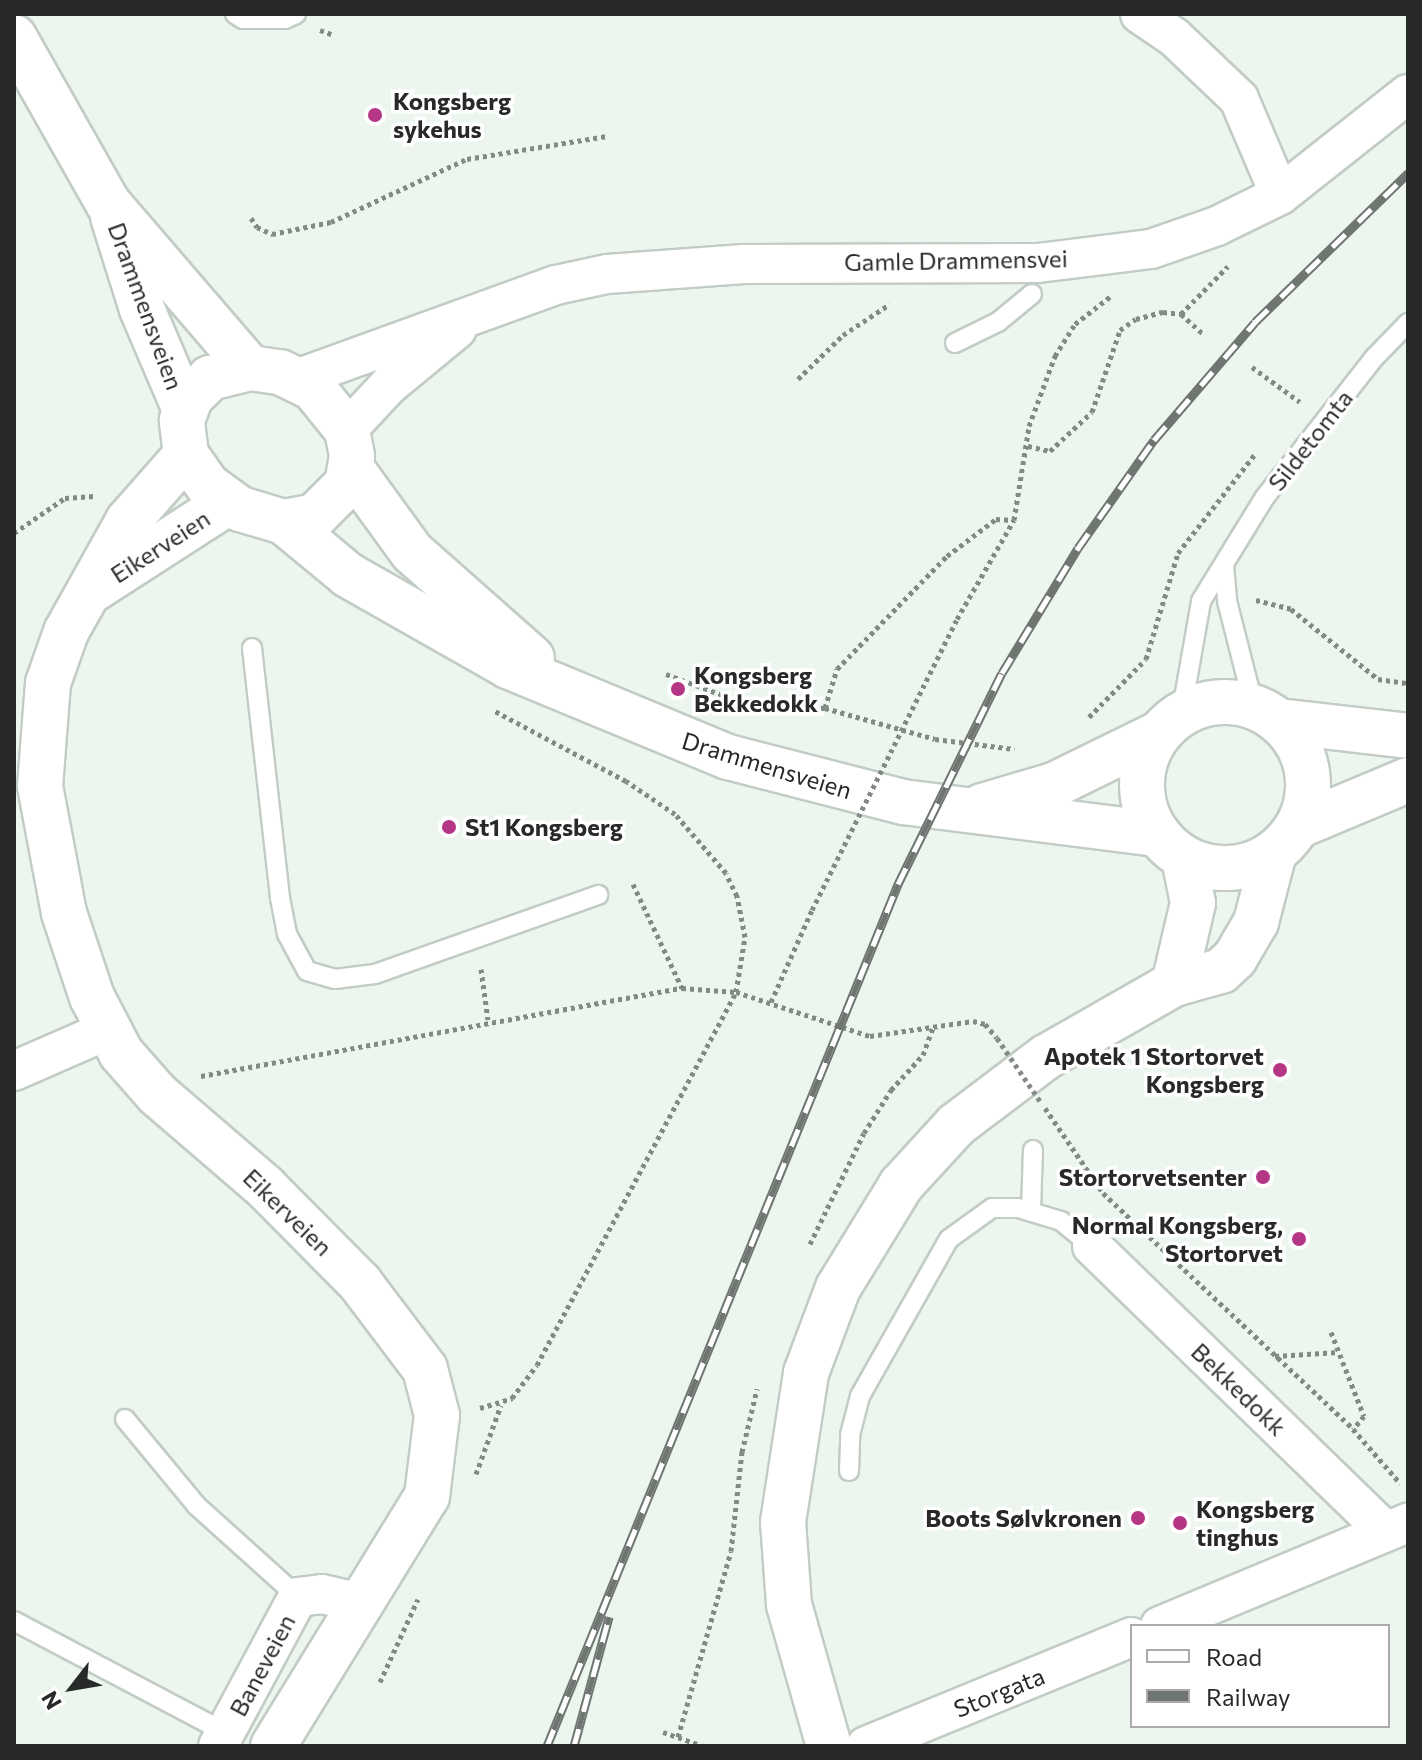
<!DOCTYPE html>
<meta charset="utf-8">
<style>
body{margin:0}
#map{position:relative;width:1422px;height:1760px;overflow:hidden;background:#ecf6ee;font-family:Commissioner,sans-serif}
div>[style]{position:absolute}
.path>*{height:5px;margin-top:-2.5px;transform-origin:0;background:repeating-linear-gradient(90deg,#838985 0 4px,transparent 0 8px)}
.roads{filter:drop-shadow(2px 0 #c2ccc5) drop-shadow(-2px 0 #c2ccc5) drop-shadow(0 2px #c2ccc5) drop-shadow(0 -2px #c2ccc5)}
.service>*{height:18px;margin:-9px;padding:0 9px;transform-origin:9px;border-radius:9px;background:#fff}
.minor>*{height:38px;margin:-19px;padding:0 19px;transform-origin:19px;border-radius:19px;background:#fff}
.secondary>*{height:44px;margin:-22px;padding:0 22px;transform-origin:22px;border-radius:22px;background:#fff}
.primary>*{height:44px;margin:-22px;padding:0 22px;transform-origin:22px;border-radius:22px;background:#fff}
.primary>.ring{margin:-22px;padding:0;box-sizing:content-box;background:none;border:44px solid #fff;border-radius:50%}
.rail>*{height:9px;margin-top:-4.5px;transform-origin:0;background:repeating-linear-gradient(90deg,#fff 0 18px,#6f7571 0 36px);box-sizing:border-box;border-block:2px solid #6f7571}
.path-bridge>*{height:5px;margin-top:-2.5px;transform-origin:0;background:repeating-linear-gradient(90deg,#838985 0 4px,transparent 0 8px)}
.dots>*{width:22px;height:22px;translate:-50% -50%;box-sizing:border-box;border:4px solid #fff;border-radius:50%}
span{translate:-50% -50%;white-space:nowrap;text-align:center;line-height:1.15;-webkit-text-stroke:7px #fff;paint-order:stroke}
.poi-label{font-size:24px;color:#272a28;font-weight:700}
.left{translate:0 -50%;text-align:left}
.right{translate:-100% -50%;text-align:right}
.street-label{font-size:24px;color:#272a28}
.frame{position:absolute;inset:0;border:16px solid #272a28;pointer-events:none}
.legend{position:absolute;left:1130px;top:1624px;width:260px;height:104px;box-sizing:border-box;background:#fff;border:2px solid #a9aaa9;margin:0;padding:10px 14px;list-style:none;font-size:24px;color:#272a28}
.legend li{display:flex;align-items:center;gap:16px;height:40px}
.legend b{width:40px;border:2px solid #a9aaa9}
.north{position:absolute;left:32px;top:1648px;width:80px;height:80px;-webkit-text-stroke:6px #fff;paint-order:stroke;rotate:239deg;font-size:22px;font-weight:700;line-height:32px;text-align:center;color:#272a28}
.north::after{content:'';display:block;margin:auto;width:28px;height:36px;background:#272a28;clip-path:polygon(50% 0,100% 100%,50% 72%,0 100%)}
</style>
<div id="map">
<div class="path">
<div style="left:320px;top:30px;width:12px;rotate:20deg"></div>
<div style="left:251px;top:218px;width:11px;rotate:56deg"></div>
<div style="left:257px;top:227px;width:17px;rotate:25deg"></div>
<div style="left:272px;top:234px;width:60px;rotate:-11.5deg"></div>
<div style="left:331px;top:222px;width:150px;rotate:-24.9deg"></div>
<div style="left:467px;top:159px;width:142px;rotate:-9.3deg"></div>
<div style="left:1181px;top:314px;width:67px;rotate:-45.6deg"></div>
<div style="left:1252px;top:367px;width:59px;rotate:36.1deg"></div>
<div style="left:798px;top:379px;width:63px;rotate:-44.4deg"></div>
<div style="left:843px;top:335px;width:56px;rotate:-33.4deg"></div>
<div style="left:1028px;top:446px;width:23px;rotate:13deg"></div>
<div style="left:1050px;top:451px;width:57px;rotate:-42.9deg"></div>
<div style="left:1092px;top:412px;width:87px;rotate:-71.1deg"></div>
<div style="left:1120px;top:330px;width:19px;rotate:-35deg"></div>
<div style="left:1136px;top:319px;width:28px;rotate:-15deg"></div>
<div style="left:1163px;top:312px;width:18px;rotate:6deg"></div>
<div style="left:1181px;top:314px;width:31px;rotate:42deg"></div>
<div style="left:14px;top:533px;width:62px;rotate:-34.5deg"></div>
<div style="left:65px;top:498px;width:29px;rotate:-4deg"></div>
<div style="left:1256px;top:600px;width:36px;rotate:14deg"></div>
<div style="left:1291px;top:609px;width:112px;rotate:38.8deg"></div>
<div style="left:1378px;top:679px;width:30px;rotate:8deg"></div>
<div style="left:957px;top:619px;width:114px;rotate:-60.1deg"></div>
<div style="left:1014px;top:520px;width:95px;rotate:-80.9deg"></div>
<div style="left:1029px;top:426px;width:75px;rotate:-69.6deg"></div>
<div style="left:1055px;top:356px;width:38px;rotate:-58deg"></div>
<div style="left:1075px;top:324px;width:46px;rotate:-37.9deg"></div>
<div style="left:666px;top:674px;width:89px;rotate:20.5deg"></div>
<div style="left:749px;top:705px;width:76px;rotate:2.3deg"></div>
<div style="left:825px;top:708px;width:114px;rotate:15.7deg"></div>
<div style="left:935px;top:739px;width:80px;rotate:7.2deg"></div>
<div style="left:825px;top:708px;width:41px;rotate:-72.9deg"></div>
<div style="left:837px;top:669px;width:158px;rotate:-45.8deg"></div>
<div style="left:947px;top:556px;width:61px;rotate:-37.1deg"></div>
<div style="left:996px;top:519px;width:18px;rotate:3deg"></div>
<div style="left:1089px;top:717px;width:81px;rotate:-45.5deg"></div>
<div style="left:1146px;top:659px;width:111px;rotate:-73.2deg"></div>
<div style="left:1178px;top:553px;width:125px;rotate:-52.1deg"></div>
<div style="left:633px;top:884px;width:115px;rotate:64.8deg"></div>
<div style="left:481px;top:969px;width:51px;rotate:82.2deg"></div>
<div style="left:771px;top:1002px;width:101px;rotate:-66deg"></div>
<div style="left:201px;top:1076px;width:489px;rotate:-10.4deg"></div>
<div style="left:682px;top:988px;width:54px;rotate:4.2deg"></div>
<div style="left:736px;top:992px;width:141px;rotate:18.2deg"></div>
<div style="left:870px;top:1036px;width:104px;rotate:-8.3deg"></div>
<div style="left:973px;top:1021px;width:12px;rotate:14deg"></div>
<div style="left:985px;top:1024px;width:18px;rotate:49deg"></div>
<div style="left:1045px;top:1108px;width:103px;rotate:55.7deg"></div>
<div style="left:1103px;top:1193px;width:344px;rotate:43.3deg"></div>
<div style="left:1353px;top:1429px;width:72px;rotate:49deg"></div>
<div style="left:810px;top:1244px;width:123px;rotate:-64.1deg"></div>
<div style="left:864px;top:1133px;width:51px;rotate:-57.9deg"></div>
<div style="left:891px;top:1090px;width:47px;rotate:-47.6deg"></div>
<div style="left:923px;top:1055px;width:29px;rotate:-70deg"></div>
<div style="left:1331px;top:1332px;width:90px;rotate:68.6deg"></div>
<div style="left:1364px;top:1416px;width:17px;rotate:130deg"></div>
<div style="left:1275px;top:1356px;width:64px;rotate:-3.6deg"></div>
<div style="left:480px;top:1408px;width:34px;rotate:-17deg"></div>
<div style="left:512px;top:1398px;width:41px;rotate:-52.9deg"></div>
<div style="left:537px;top:1365px;width:423px;rotate:-61.9deg"></div>
<div style="left:736px;top:992px;width:56px;rotate:-80.7deg"></div>
<div style="left:745px;top:937px;width:42px;rotate:-101deg"></div>
<div style="left:737px;top:896px;width:25px;rotate:-116deg"></div>
<div style="left:726px;top:873px;width:78px;rotate:-130.8deg"></div>
<div style="left:675px;top:814px;width:59px;rotate:-146deg"></div>
<div style="left:626px;top:781px;width:151px;rotate:-151.9deg"></div>
<div style="left:476px;top:1474px;width:73px;rotate:-70.1deg"></div>
<div style="left:380px;top:1682px;width:91px;rotate:-65.4deg"></div>
<div style="left:663px;top:1732px;width:42px;rotate:19.3deg"></div>
<div style="left:678px;top:1737px;width:193px;rotate:-74.1deg"></div>
<div style="left:731px;top:1551px;width:100px;rotate:-83.7deg"></div>
<div style="left:742px;top:1452px;width:65px;rotate:-76.6deg"></div>
</div>
<div class="roads">
<div class="service">
<div style="left:235px;top:14px;width:9px;rotate:32deg"></div>
<div style="left:243px;top:19px;width:42px"></div>
<div style="left:285px;top:19px;width:12px;rotate:-24deg"></div>
<div style="left:955px;top:343px;width:48px;rotate:-26deg"></div>
<div style="left:998px;top:322px;width:44px;rotate:-39.5deg"></div>
<div style="left:1224px;top:565px;width:36px;rotate:85deg"></div>
<div style="left:1227px;top:601px;width:109px;rotate:75.7deg"></div>
<div style="left:252px;top:648px;width:252px;rotate:83.6deg"></div>
<div style="left:280px;top:898px;width:37px;rotate:79deg"></div>
<div style="left:287px;top:934px;width:42px;rotate:61.6deg"></div>
<div style="left:307px;top:971px;width:29px;rotate:16deg"></div>
<div style="left:335px;top:979px;width:40px;rotate:-7.1deg"></div>
<div style="left:375px;top:974px;width:237px;rotate:-19.5deg"></div>
<div style="left:1181px;top:715px;width:116px;rotate:-80deg"></div>
<div style="left:1201px;top:601px;width:122px;rotate:-58.4deg"></div>
<div style="left:1265px;top:497px;width:177px;rotate:-51.9deg"></div>
<div style="left:1374px;top:358px;width:49px;rotate:-45.8deg"></div>
<div style="left:1031px;top:1210px;width:60px;rotate:-88.1deg"></div>
<div style="left:125px;top:1419px;width:113px;rotate:50.4deg"></div>
<div style="left:197px;top:1506px;width:136px;rotate:42deg"></div>
<div style="left:849px;top:1471px;width:36px;rotate:-88deg"></div>
<div style="left:850px;top:1435px;width:40px;rotate:-75.6deg"></div>
<div style="left:860px;top:1396px;width:180px;rotate:-60.5deg"></div>
<div style="left:949px;top:1239px;width:53px;rotate:-35.8deg"></div>
<div style="left:992px;top:1208px;width:26px"></div>
<div style="left:1018px;top:1208px;width:45px;rotate:16.8deg"></div>
<div style="left:1061px;top:1221px;width:40px;rotate:39deg"></div>
<div style="left:14px;top:1621px;width:240px;rotate:27.8deg"></div>
</div>
<div class="minor">
<div style="left:1140px;top:14px;width:41px;rotate:34.1deg"></div>
<div style="left:1174px;top:37px;width:90px;rotate:43.6deg"></div>
<div style="left:1239px;top:99px;width:104px;rotate:66.9deg"></div>
<div style="left:296px;top:379px;width:276px;rotate:-19.9deg"></div>
<div style="left:556px;top:285px;width:52px;rotate:-12.2deg"></div>
<div style="left:607px;top:274px;width:137px;rotate:-4.2deg"></div>
<div style="left:744px;top:264px;width:294px;rotate:-0.2deg"></div>
<div style="left:1038px;top:263px;width:114px;rotate:-7.1deg"></div>
<div style="left:1151px;top:249px;width:70px;rotate:-19.2deg"></div>
<div style="left:1217px;top:226px;width:70px;rotate:-26.2deg"></div>
<div style="left:1280px;top:195px;width:163px;rotate:-38.3deg"></div>
<div style="left:347px;top:430px;width:62px;rotate:-47deg"></div>
<div style="left:389px;top:385px;width:88px;rotate:-39.5deg"></div>
<div style="left:14px;top:1071px;width:103px;rotate:-23.6deg"></div>
<div style="left:1092px;top:1246px;width:410px;rotate:44.2deg"></div>
<div style="left:1160px;top:1626px;width:269px;rotate:-22.6deg"></div>
<div style="left:218px;top:1746px;width:169px;rotate:-61.8deg"></div>
<div style="left:298px;top:1597px;width:24px;rotate:-7deg"></div>
<div style="left:322px;top:1594px;width:40px;rotate:13deg"></div>
<div style="left:866px;top:1746px;width:287px;rotate:-22.3deg"></div>
</div>
<div class="secondary">
<div style="left:186px;top:455px;width:88px;rotate:131.3deg"></div>
<div style="left:128px;top:521px;width:127px;rotate:119.2deg"></div>
<div style="left:66px;top:632px;width:54px;rotate:109.4deg"></div>
<div style="left:48px;top:683px;width:103px;rotate:94.4deg"></div>
<div style="left:40px;top:786px;width:129px;rotate:79.3deg"></div>
<div style="left:64px;top:913px;width:89px;rotate:71.6deg"></div>
<div style="left:92px;top:997px;width:63px;rotate:62.6deg"></div>
<div style="left:121px;top:1053px;width:55px;rotate:48.7deg"></div>
<div style="left:157px;top:1094px;width:143px;rotate:40.7deg"></div>
<div style="left:265px;top:1187px;width:135px;rotate:45.3deg"></div>
<div style="left:360px;top:1283px;width:108px;rotate:52.9deg"></div>
<div style="left:425px;top:1369px;width:48px;rotate:75.4deg"></div>
<div style="left:437px;top:1415px;width:82px;rotate:97deg"></div>
<div style="left:427px;top:1496px;width:294px;rotate:121.6deg"></div>
<div style="left:94px;top:589px;width:161px;rotate:-32.8deg"></div>
<div style="left:1174px;top:984px;width:83px;rotate:-76.8deg"></div>
<div style="left:1193px;top:903px;width:46px;rotate:-101.3deg"></div>
<div style="left:829px;top:1746px;width:147px;rotate:-105.8deg"></div>
<div style="left:789px;top:1605px;width:83px;rotate:-94.1deg"></div>
<div style="left:783px;top:1522px;width:151px;rotate:-81.2deg"></div>
<div style="left:806px;top:1373px;width:91px;rotate:-69.4deg"></div>
<div style="left:838px;top:1288px;width:121px;rotate:-58.5deg"></div>
<div style="left:901px;top:1185px;width:81px;rotate:-47.5deg"></div>
<div style="left:956px;top:1125px;width:113px;rotate:-37.1deg"></div>
<div style="left:1046px;top:1057px;width:147px;rotate:-29.7deg"></div>
<div style="left:1174px;top:984px;width:49px;rotate:-15.5deg"></div>
<div style="left:1221px;top:971px;width:19px;rotate:-43deg"></div>
<div style="left:1235px;top:958px;width:42px;rotate:-59.7deg"></div>
<div style="left:1256px;top:922px;width:71px;rotate:-75.4deg"></div>
</div>
<div class="primary">
<div style="left:14px;top:37px;width:191px;rotate:60.5deg"></div>
<div style="left:108px;top:203px;width:218px;rotate:49.3deg"></div>
<div style="left:113px;top:217px;width:96px;rotate:72.5deg"></div>
<div style="left:142px;top:309px;width:110px;rotate:66.9deg"></div>
<div style="left:250px;top:368px;width:30px;rotate:8deg"></div>
<div style="left:280px;top:372px;width:37px;rotate:26deg"></div>
<div style="left:313px;top:388px;width:54px;rotate:51deg"></div>
<div style="left:347px;top:430px;width:26px;rotate:79deg"></div>
<div style="left:352px;top:456px;width:28px;rotate:100deg"></div>
<div style="left:347px;top:484px;width:45px;rotate:135deg"></div>
<div style="left:315px;top:516px;width:32px;rotate:169deg"></div>
<div style="left:284px;top:522px;width:46px;rotate:-163.5deg"></div>
<div style="left:240px;top:509px;width:39px;rotate:-144deg"></div>
<div style="left:208px;top:486px;width:38px;rotate:-125deg"></div>
<div style="left:186px;top:455px;width:35px;rotate:-97deg"></div>
<div style="left:182px;top:420px;width:25px;rotate:-69deg"></div>
<div style="left:191px;top:397px;width:27px;rotate:-45deg"></div>
<div style="left:210px;top:378px;width:41px;rotate:-14deg"></div>
<div style="left:351px;top:468px;width:104px;rotate:54deg"></div>
<div style="left:412px;top:552px;width:160px;rotate:41.5deg"></div>
<div style="left:284px;top:522px;width:83px;rotate:39.6deg"></div>
<div style="left:348px;top:575px;width:184px;rotate:29.6deg"></div>
<div style="left:508px;top:666px;width:238px;rotate:22.5deg"></div>
<div style="left:728px;top:757px;width:181px;rotate:14.4deg"></div>
<div style="left:903px;top:802px;width:257px;rotate:7.2deg"></div>
<div class="ring" style="left:1142px;top:702px;width:122px;height:122px"></div>
<div style="left:1279px;top:721px;width:130px;rotate:6.6deg"></div>
<div style="left:982px;top:806px;width:75px;rotate:-16.3deg"></div>
<div style="left:1054px;top:785px;width:116px;rotate:-26.1deg"></div>
<div style="left:1298px;top:826px;width:119px;rotate:-22.7deg"></div>
</div>
</div>
<div class="rail">
<div style="left:547px;top:1746px;width:931px;rotate:-67.84deg"></div>
<div style="left:898px;top:884px;width:235px;rotate:-63.8deg"></div>
<div style="left:1002px;top:673px;width:146px;rotate:-58.7deg"></div>
<div style="left:1078px;top:548px;width:132px;rotate:-54.9deg"></div>
<div style="left:1154px;top:440px;width:155px;rotate:-49.4deg"></div>
<div style="left:1255px;top:322px;width:214px;rotate:-44.2deg"></div>
<div style="left:574px;top:1746px;width:134px;rotate:-74.8deg"></div>
</div>
<div class="path-bridge">
<div style="left:812px;top:910px;width:325px;rotate:-63.5deg"></div>
<div style="left:997px;top:1038px;width:80px;rotate:55.7deg"></div>
</div>
<div class="dots">
<div style="left:375px;top:115px;background:#b53684"></div>
<div style="left:678px;top:689px;background:#b53684"></div>
<div style="left:449px;top:827px;background:#b53684"></div>
<div style="left:1280px;top:1070px;background:#b53684"></div>
<div style="left:1263px;top:1177px;background:#b53684"></div>
<div style="left:1299px;top:1239px;background:#b53684"></div>
<div style="left:1138px;top:1518px;background:#b53684"></div>
<div style="left:1180px;top:1523px;background:#b53684"></div>
</div>
<div class="poi-label">
<span class="left" style="left:393px;top:115px">Kongsberg<br>sykehus</span>
<span class="left" style="left:694px;top:689px">Kongsberg<br>Bekkedokk</span>
<span class="left" style="left:465px;top:827px">St1 Kongsberg</span>
<span class="right" style="left:1264px;top:1070px">Apotek 1 Stortorvet<br>Kongsberg</span>
<span class="right" style="left:1247px;top:1177px">Stortorvetsenter</span>
<span class="right" style="left:1283px;top:1239px">Normal Kongsberg,<br>Stortorvet</span>
<span class="left" style="left:1196px;top:1523px">Kongsberg<br>tinghus</span>
<span class="right" style="left:1122px;top:1518px">Boots Sølvkronen</span>
</div>
<div class="street-label">
<span style="left:956px;top:260px;rotate:-1deg">Gamle Drammensvei</span>
<span style="left:146px;top:306px;rotate:70deg">Drammensveien</span>
<span style="left:1310px;top:440px;rotate:-52deg">Sildetomta</span>
<span style="left:160px;top:546px;rotate:-33deg">Eikerveien</span>
<span style="left:767px;top:765px;rotate:17deg">Drammensveien</span>
<span style="left:288px;top:1212px;rotate:44deg">Eikerveien</span>
<span style="left:1239px;top:1389px;rotate:44deg">Bekkedokk</span>
<span style="left:262px;top:1665px;rotate:-62deg">Baneveien</span>
<span style="left:999px;top:1692px;rotate:-22deg">Storgata</span>
</div>
<div class="frame"></div>
<ul class="legend">
<li><b style="height:10px;background:#fff"></b>Road</li>
<li><b style="height:10px;background:#6f7571"></b>Railway</li>
</ul>
<div class="north">N</div>
</div>
